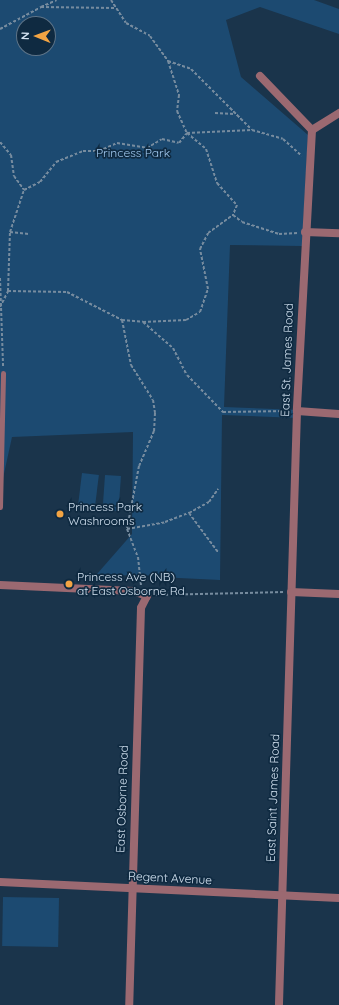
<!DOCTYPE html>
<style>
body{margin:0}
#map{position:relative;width:339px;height:1005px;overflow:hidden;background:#1a344b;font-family:Quicksand,sans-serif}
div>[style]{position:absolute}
.green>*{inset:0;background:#1c4a71;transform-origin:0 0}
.path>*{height:2px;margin-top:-1px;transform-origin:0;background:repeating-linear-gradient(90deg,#778c9f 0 3px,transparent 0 5px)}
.lane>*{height:5px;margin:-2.5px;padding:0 2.5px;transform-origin:2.5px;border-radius:2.5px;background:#9b6971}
.street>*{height:8px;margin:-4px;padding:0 4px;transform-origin:4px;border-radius:4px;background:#9b6971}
.dots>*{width:11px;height:11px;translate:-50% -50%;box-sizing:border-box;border:2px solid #0f2a41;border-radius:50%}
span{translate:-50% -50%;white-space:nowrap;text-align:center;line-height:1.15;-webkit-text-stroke:3.5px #0f2a41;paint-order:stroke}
.park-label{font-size:12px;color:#a1c9f0}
.street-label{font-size:12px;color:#d1e0ef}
.poi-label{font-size:12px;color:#d1e0ef}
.left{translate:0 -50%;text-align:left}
.north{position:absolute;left:16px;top:16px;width:40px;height:40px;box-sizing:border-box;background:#0f2a41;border:1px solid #5d7387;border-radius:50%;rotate:271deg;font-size:11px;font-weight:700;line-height:16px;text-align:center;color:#d1e0ef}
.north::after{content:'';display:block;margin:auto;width:14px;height:18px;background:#f3a443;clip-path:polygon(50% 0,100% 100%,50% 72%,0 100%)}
</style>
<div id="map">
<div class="green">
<div style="clip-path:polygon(evenodd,0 0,314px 0,339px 9px,339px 34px,260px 7px,226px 20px,241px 77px,308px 135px,302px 246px,230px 245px,224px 407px,299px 410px,299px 418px,222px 415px,220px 580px,97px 574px,132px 534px,133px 432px,12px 437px,0 492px,0 0,24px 24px,48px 24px,48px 48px,24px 48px,24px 24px)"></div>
<div style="left:82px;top:473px;width:17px;height:36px;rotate:7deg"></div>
<div style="left:105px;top:475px;width:16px;height:35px;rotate:4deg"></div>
<div style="left:3px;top:897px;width:56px;height:49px;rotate:1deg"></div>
</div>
<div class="path">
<div style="left:111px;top:0;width:27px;rotate:57deg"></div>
<div style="left:126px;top:23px;width:27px;rotate:28deg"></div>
<div style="left:150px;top:36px;width:31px;rotate:54deg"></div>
<div style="left:168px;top:61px;width:36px;rotate:72deg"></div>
<div style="left:179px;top:95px;width:16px;rotate:97deg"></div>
<div style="left:177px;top:111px;width:24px;rotate:66deg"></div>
<div style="left:187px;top:133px;width:25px;rotate:40deg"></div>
<div style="left:206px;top:149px;width:36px;rotate:72deg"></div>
<div style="left:217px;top:183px;width:30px;rotate:48deg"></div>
<div style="left:237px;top:205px;width:11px;rotate:112deg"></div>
<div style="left:233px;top:215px;width:11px;rotate:38deg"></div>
<div style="left:242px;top:222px;width:39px;rotate:18deg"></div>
<div style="left:279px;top:234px;width:19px;rotate:-3deg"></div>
<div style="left:41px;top:7px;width:17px;rotate:-24deg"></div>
<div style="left:0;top:29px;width:47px;rotate:-28.2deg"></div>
<div style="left:41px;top:7px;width:73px;rotate:0.8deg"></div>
<div style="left:168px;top:61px;width:24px;rotate:19deg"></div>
<div style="left:191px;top:69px;width:86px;rotate:45deg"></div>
<div style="left:252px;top:130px;width:32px;rotate:16deg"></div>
<div style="left:283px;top:139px;width:25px;rotate:42deg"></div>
<div style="left:215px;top:113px;width:19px;rotate:3deg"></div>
<div style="left:0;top:142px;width:17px;rotate:50deg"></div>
<div style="left:11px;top:155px;width:21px;rotate:82deg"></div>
<div style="left:14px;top:176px;width:17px;rotate:54deg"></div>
<div style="left:24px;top:190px;width:18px;rotate:-27deg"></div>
<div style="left:40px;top:182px;width:26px;rotate:-51deg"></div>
<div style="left:56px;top:162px;width:29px;rotate:-22deg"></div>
<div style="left:83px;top:151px;width:16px"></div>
<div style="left:99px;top:151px;width:20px;rotate:-24deg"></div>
<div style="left:117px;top:143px;width:30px;rotate:9deg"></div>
<div style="left:147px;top:148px;width:17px;rotate:-31deg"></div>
<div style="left:162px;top:139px;width:17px;rotate:13deg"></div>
<div style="left:179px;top:143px;width:13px;rotate:-51deg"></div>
<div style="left:187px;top:133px;width:65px;rotate:-2.6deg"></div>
<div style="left:10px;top:232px;width:19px;rotate:6deg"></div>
<div style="left:0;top:278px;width:88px;rotate:88deg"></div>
<div style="left:8px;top:291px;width:59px;rotate:1deg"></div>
<div style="left:67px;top:292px;width:62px;rotate:27deg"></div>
<div style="left:122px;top:320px;width:46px;rotate:78.7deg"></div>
<div style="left:131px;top:365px;width:41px;rotate:57.8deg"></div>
<div style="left:153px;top:400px;width:13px;rotate:81deg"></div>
<div style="left:155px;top:413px;width:18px;rotate:93deg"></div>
<div style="left:154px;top:431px;width:38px;rotate:113deg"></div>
<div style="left:139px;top:466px;width:64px;rotate:100.8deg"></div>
<div style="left:127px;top:529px;width:30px;rotate:69deg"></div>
<div style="left:138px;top:557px;width:29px;rotate:84deg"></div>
<div style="left:0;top:307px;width:18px;rotate:-63deg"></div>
<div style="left:8px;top:291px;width:59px;rotate:-88.1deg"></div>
<div style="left:10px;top:232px;width:44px;rotate:-71.6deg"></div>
<div style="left:122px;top:320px;width:21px;rotate:5deg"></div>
<div style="left:143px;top:322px;width:40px;rotate:41deg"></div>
<div style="left:173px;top:348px;width:30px;rotate:63deg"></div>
<div style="left:187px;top:375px;width:52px;rotate:45.8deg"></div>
<div style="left:223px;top:412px;width:67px;rotate:-0.9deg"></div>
<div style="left:143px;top:322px;width:43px;rotate:-2.7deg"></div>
<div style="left:186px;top:320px;width:16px;rotate:-30deg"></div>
<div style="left:200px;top:312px;width:24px;rotate:-71deg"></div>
<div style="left:208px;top:289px;width:41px;rotate:-101.3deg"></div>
<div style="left:200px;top:249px;width:18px;rotate:-63deg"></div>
<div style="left:208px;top:233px;width:31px;rotate:-36deg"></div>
<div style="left:189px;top:513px;width:49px;rotate:53.4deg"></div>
<div style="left:127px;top:529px;width:39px;rotate:-10deg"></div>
<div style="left:165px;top:522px;width:26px;rotate:-21deg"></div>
<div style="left:189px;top:513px;width:23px;rotate:-29deg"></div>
<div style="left:209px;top:502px;width:16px;rotate:-55deg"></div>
<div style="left:155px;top:595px;width:129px;rotate:-1.3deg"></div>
</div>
<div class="lane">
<div style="left:0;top:507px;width:134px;rotate:-88.7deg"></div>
</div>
<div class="street">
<div style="left:260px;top:76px;width:75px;rotate:46.1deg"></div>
<div style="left:312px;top:130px;width:281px;rotate:93.1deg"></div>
<div style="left:297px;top:411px;width:594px;rotate:91.74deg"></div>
<div style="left:312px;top:130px;width:32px;rotate:-32deg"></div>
<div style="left:305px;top:232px;width:34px;rotate:2deg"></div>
<div style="left:297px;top:411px;width:42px;rotate:4.1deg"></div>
<div style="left:0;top:585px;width:133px;rotate:2.6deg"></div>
<div style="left:133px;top:591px;width:15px;rotate:20deg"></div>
<div style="left:147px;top:596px;width:13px;rotate:117deg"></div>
<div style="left:141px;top:608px;width:397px;rotate:91.7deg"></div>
<div style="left:291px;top:592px;width:48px;rotate:2.4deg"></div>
<div style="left:0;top:882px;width:339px;rotate:2.7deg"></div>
</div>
<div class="dots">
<div style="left:60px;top:514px;background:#f3a443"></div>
<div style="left:69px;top:584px;background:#f3a443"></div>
</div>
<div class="park-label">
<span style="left:133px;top:153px">Princess Park</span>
</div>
<div class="street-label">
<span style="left:287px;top:360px;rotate:-88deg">East St. James Road</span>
<span style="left:273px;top:798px;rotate:-88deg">East Saint James Road</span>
<span style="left:122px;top:799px;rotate:-88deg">East Osborne Road</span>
<span style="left:170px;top:878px;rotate:3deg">Regent Avenue</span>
</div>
<div class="poi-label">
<span class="left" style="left:68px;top:514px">Princess Park<br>Washrooms</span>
<span class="left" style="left:77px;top:584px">Princess Ave (NB)<br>at East Osborne Rd</span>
</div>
<div class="north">N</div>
</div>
